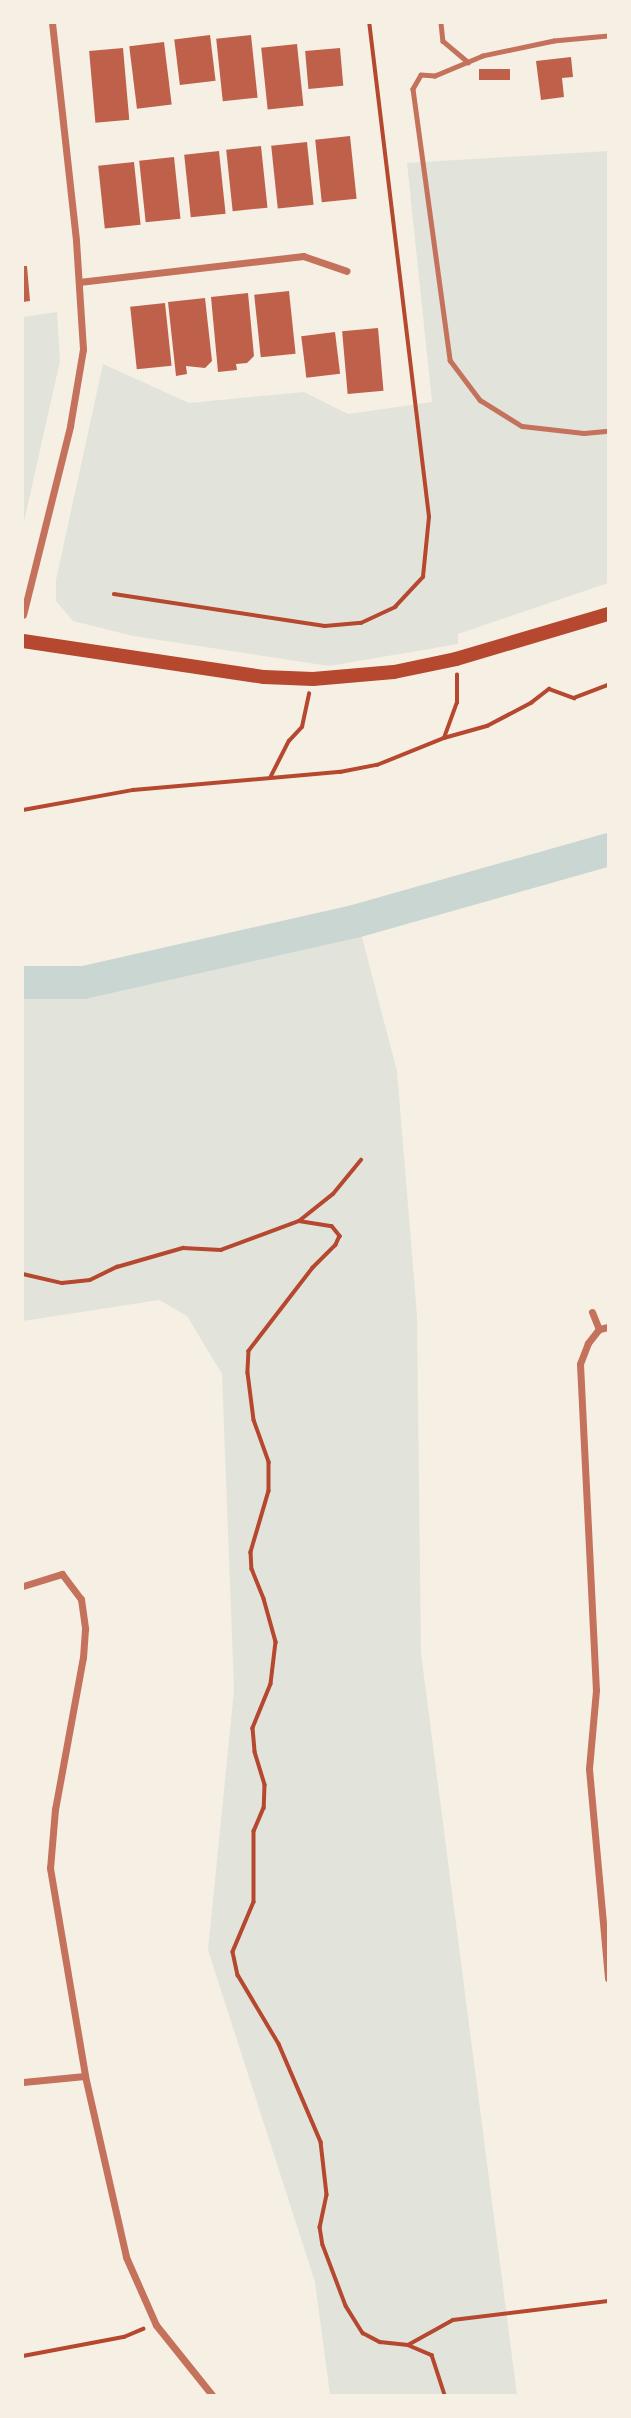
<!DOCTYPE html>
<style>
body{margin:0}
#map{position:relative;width:631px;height:2418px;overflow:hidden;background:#f6efe4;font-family:Overpass,sans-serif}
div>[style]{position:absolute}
.green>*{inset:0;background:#e2e4dc}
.river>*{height:33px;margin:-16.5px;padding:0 16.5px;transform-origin:16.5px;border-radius:16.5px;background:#c9d6d2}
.building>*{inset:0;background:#bf614a;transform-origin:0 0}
.path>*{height:3.5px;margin:-1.75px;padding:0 1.75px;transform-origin:1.75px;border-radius:1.75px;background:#b5482f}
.service>*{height:4.5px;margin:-2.25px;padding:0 2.25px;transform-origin:2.25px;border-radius:2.25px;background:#c5725c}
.minor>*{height:7px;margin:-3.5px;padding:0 3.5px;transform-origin:3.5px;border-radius:3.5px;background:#c5725c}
.secondary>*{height:14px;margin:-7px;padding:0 7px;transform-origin:7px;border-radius:7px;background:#b5482f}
span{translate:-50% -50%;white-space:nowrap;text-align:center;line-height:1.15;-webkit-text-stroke:7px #f6efe4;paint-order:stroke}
.frame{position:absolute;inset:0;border:24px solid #f6efe4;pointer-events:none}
</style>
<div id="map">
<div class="green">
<div style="clip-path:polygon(608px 151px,608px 583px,458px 634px,458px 644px,329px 666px,133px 636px,73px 621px,56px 601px,56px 580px,103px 364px,189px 403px,304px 392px,348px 414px,432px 402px,407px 163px)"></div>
<div style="clip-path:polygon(57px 312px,60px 361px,23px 526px,23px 317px)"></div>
<div style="clip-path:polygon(358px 922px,397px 1071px,417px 1315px,421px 1653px,517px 2395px,330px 2395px,315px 2282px,208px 1950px,234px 1690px,222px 1374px,187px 1316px,159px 1300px,23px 1321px,23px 992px,107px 986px,292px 947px)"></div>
</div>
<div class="river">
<div style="left:23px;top:982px;width:60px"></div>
<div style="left:83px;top:982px;width:278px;rotate:-12.7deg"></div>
<div style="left:354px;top:921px;width:264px;rotate:-15.8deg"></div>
</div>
<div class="building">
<div style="left:210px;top:35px;width:46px;height:36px;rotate:83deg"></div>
<div style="left:251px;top:35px;width:63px;height:35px;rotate:84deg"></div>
<div style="left:164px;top:42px;width:63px;height:35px;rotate:83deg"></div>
<div style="left:297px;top:44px;width:62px;height:36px;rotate:84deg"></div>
<div style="left:123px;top:48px;width:72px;height:34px;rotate:85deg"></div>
<div style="left:340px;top:48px;width:38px;height:35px;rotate:85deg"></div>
<div style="clip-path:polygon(571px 57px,573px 77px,562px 78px,564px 97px,541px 100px,536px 61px)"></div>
<div style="left:510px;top:69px;width:11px;height:31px;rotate:90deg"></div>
<div style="left:350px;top:136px;width:63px;height:35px;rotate:84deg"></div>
<div style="left:307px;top:142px;width:63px;height:36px;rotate:84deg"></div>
<div style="left:261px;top:146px;width:62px;height:35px;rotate:84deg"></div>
<div style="left:219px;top:151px;width:63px;height:35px;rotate:84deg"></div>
<div style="left:174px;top:157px;width:62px;height:35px;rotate:84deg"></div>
<div style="left:134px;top:162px;width:63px;height:36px;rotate:84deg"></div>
<div style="clip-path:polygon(23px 266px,27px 266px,30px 301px,23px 302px)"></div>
<div style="left:289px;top:291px;width:63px;height:35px;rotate:84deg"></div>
<div style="clip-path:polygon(248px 293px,254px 356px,247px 363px,236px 364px,237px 370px,218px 372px,211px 297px)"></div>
<div style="clip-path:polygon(205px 298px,212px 361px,205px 368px,186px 366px,187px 374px,176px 376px,168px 302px)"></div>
<div style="left:165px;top:303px;width:63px;height:35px;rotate:84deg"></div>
<div style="left:378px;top:328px;width:63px;height:36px;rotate:85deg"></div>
<div style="left:335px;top:332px;width:42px;height:34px;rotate:83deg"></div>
</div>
<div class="path">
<div style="left:114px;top:594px;width:213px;rotate:8.6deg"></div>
<div style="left:325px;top:626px;width:36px;rotate:-5deg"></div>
<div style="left:361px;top:623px;width:38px;rotate:-25deg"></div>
<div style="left:395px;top:607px;width:41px;rotate:-47deg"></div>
<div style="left:423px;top:577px;width:60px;rotate:-84.3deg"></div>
<div style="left:429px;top:517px;width:498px;rotate:-96.9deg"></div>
<div style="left:444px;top:738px;width:45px;rotate:-15.6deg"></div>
<div style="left:487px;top:726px;width:50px;rotate:-27.6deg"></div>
<div style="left:531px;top:703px;width:23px;rotate:-38deg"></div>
<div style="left:549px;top:689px;width:27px;rotate:20deg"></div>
<div style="left:574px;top:698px;width:36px;rotate:-21deg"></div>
<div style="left:271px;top:776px;width:39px;rotate:-63deg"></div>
<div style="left:289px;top:741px;width:19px;rotate:-47deg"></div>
<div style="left:302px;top:727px;width:34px;rotate:-78deg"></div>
<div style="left:23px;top:810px;width:112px;rotate:-10.3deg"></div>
<div style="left:133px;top:790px;width:208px;rotate:-5deg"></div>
<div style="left:340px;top:772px;width:38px;rotate:-11deg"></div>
<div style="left:377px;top:765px;width:72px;rotate:-21.9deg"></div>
<div style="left:444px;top:738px;width:37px;rotate:-70deg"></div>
<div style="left:457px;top:703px;width:28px;rotate:-90deg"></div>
<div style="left:299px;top:1221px;width:33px;rotate:9deg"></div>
<div style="left:332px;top:1226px;width:13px;rotate:51deg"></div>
<div style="left:340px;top:1236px;width:10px;rotate:114deg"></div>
<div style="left:336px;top:1245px;width:33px;rotate:135deg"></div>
<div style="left:313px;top:1268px;width:105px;rotate:127.6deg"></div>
<div style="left:249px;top:1351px;width:22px;rotate:93deg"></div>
<div style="left:248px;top:1373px;width:47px;rotate:82.7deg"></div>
<div style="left:254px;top:1420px;width:45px;rotate:70.3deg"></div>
<div style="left:269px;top:1462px;width:29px;rotate:90deg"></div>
<div style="left:269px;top:1491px;width:64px;rotate:106.4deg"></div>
<div style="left:251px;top:1552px;width:17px;rotate:87deg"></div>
<div style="left:252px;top:1569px;width:32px;rotate:68deg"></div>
<div style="left:264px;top:1599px;width:45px;rotate:74.4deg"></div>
<div style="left:276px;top:1642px;width:42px;rotate:96.8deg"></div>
<div style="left:271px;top:1684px;width:48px;rotate:112.2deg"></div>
<div style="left:253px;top:1728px;width:24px;rotate:85deg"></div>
<div style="left:255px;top:1752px;width:34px;rotate:73deg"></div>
<div style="left:265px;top:1785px;width:23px;rotate:92deg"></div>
<div style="left:264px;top:1808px;width:25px;rotate:113deg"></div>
<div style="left:254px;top:1831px;width:71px;rotate:90deg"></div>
<div style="left:254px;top:1902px;width:54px;rotate:112.8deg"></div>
<div style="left:233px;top:1952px;width:24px;rotate:78deg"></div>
<div style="left:238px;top:1975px;width:80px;rotate:59.3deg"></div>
<div style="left:279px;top:2044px;width:107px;rotate:66.8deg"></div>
<div style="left:321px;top:2142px;width:53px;rotate:83.5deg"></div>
<div style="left:327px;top:2195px;width:33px;rotate:102deg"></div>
<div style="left:320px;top:2227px;width:18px;rotate:81deg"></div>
<div style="left:323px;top:2245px;width:65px;rotate:69.3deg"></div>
<div style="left:346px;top:2306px;width:32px;rotate:58deg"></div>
<div style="left:363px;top:2333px;width:19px;rotate:28deg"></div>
<div style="left:380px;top:2342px;width:28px;rotate:6deg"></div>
<div style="left:408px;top:2345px;width:26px;rotate:23deg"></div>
<div style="left:432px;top:2355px;width:42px;rotate:72deg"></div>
<div style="left:23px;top:1274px;width:40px;rotate:13deg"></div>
<div style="left:62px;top:1283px;width:28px;rotate:-6deg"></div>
<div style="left:90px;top:1280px;width:30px;rotate:-26deg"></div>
<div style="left:117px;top:1267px;width:69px;rotate:-16.1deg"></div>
<div style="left:183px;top:1248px;width:38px;rotate:3deg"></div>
<div style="left:221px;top:1250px;width:83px;rotate:-20.4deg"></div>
<div style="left:299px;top:1221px;width:43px;rotate:-38.5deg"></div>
<div style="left:333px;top:1194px;width:44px;rotate:-50.5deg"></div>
<div style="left:408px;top:2345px;width:51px;rotate:-29.1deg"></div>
<div style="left:453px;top:2320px;width:156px;rotate:-7deg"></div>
<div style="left:23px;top:2356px;width:103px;rotate:-10.7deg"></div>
<div style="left:124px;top:2337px;width:21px;rotate:-23deg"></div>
</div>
<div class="service">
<div style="left:441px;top:23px;width:18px;rotate:84deg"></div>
<div style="left:443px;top:41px;width:33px;rotate:40deg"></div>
<div style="left:608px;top:36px;width:54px;rotate:174.7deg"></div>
<div style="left:554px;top:41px;width:73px;rotate:168.1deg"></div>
<div style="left:483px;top:56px;width:52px;rotate:157.4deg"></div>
<div style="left:435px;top:76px;width:14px;rotate:-176deg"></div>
<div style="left:421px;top:75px;width:16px;rotate:120deg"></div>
<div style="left:413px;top:89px;width:274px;rotate:82.2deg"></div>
<div style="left:450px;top:360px;width:50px;rotate:53.1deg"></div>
<div style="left:480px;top:400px;width:49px;rotate:31.8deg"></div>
<div style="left:522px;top:426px;width:62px;rotate:6.4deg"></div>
<div style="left:584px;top:433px;width:24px;rotate:-5deg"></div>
</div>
<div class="minor">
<div style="left:79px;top:282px;width:226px;rotate:-6.6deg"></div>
<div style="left:303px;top:256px;width:46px;rotate:18.8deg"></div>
<div style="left:23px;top:615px;width:195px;rotate:-76deg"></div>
<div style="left:70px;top:426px;width:78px;rotate:-80.4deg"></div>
<div style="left:83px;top:349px;width:109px;rotate:-93.7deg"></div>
<div style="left:76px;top:240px;width:218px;rotate:-96.3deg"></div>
<div style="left:592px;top:1312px;width:18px;rotate:68deg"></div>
<div style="left:608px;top:1327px;width:9px;rotate:167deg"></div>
<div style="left:599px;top:1329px;width:18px;rotate:128deg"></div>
<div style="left:588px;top:1343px;width:22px;rotate:111deg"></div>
<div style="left:580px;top:1364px;width:326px;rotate:87.2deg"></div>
<div style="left:596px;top:1690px;width:79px;rotate:95.1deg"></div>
<div style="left:589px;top:1769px;width:210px;rotate:84.8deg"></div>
<div style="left:23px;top:1586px;width:41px;rotate:-17.1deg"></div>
<div style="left:62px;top:1574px;width:31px;rotate:53deg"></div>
<div style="left:81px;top:1599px;width:30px;rotate:82deg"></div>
<div style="left:85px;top:1629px;width:28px;rotate:94deg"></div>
<div style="left:83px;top:1657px;width:155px;rotate:100.4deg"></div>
<div style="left:55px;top:1809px;width:59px;rotate:94.8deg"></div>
<div style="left:50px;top:1868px;width:211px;rotate:80.4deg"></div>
<div style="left:85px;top:2076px;width:186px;rotate:77.2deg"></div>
<div style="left:126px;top:2257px;width:74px;rotate:66.2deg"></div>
<div style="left:156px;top:2325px;width:90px;rotate:51.3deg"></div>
<div style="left:23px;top:2082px;width:62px;rotate:-5.5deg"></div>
</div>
<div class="secondary">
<div style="left:23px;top:641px;width:244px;rotate:8.5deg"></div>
<div style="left:264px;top:677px;width:49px;rotate:2.3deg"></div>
<div style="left:313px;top:679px;width:81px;rotate:-4.9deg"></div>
<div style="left:394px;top:672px;width:63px;rotate:-11.8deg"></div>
<div style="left:456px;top:659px;width:159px;rotate:-16.5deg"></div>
</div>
<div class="frame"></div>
</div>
